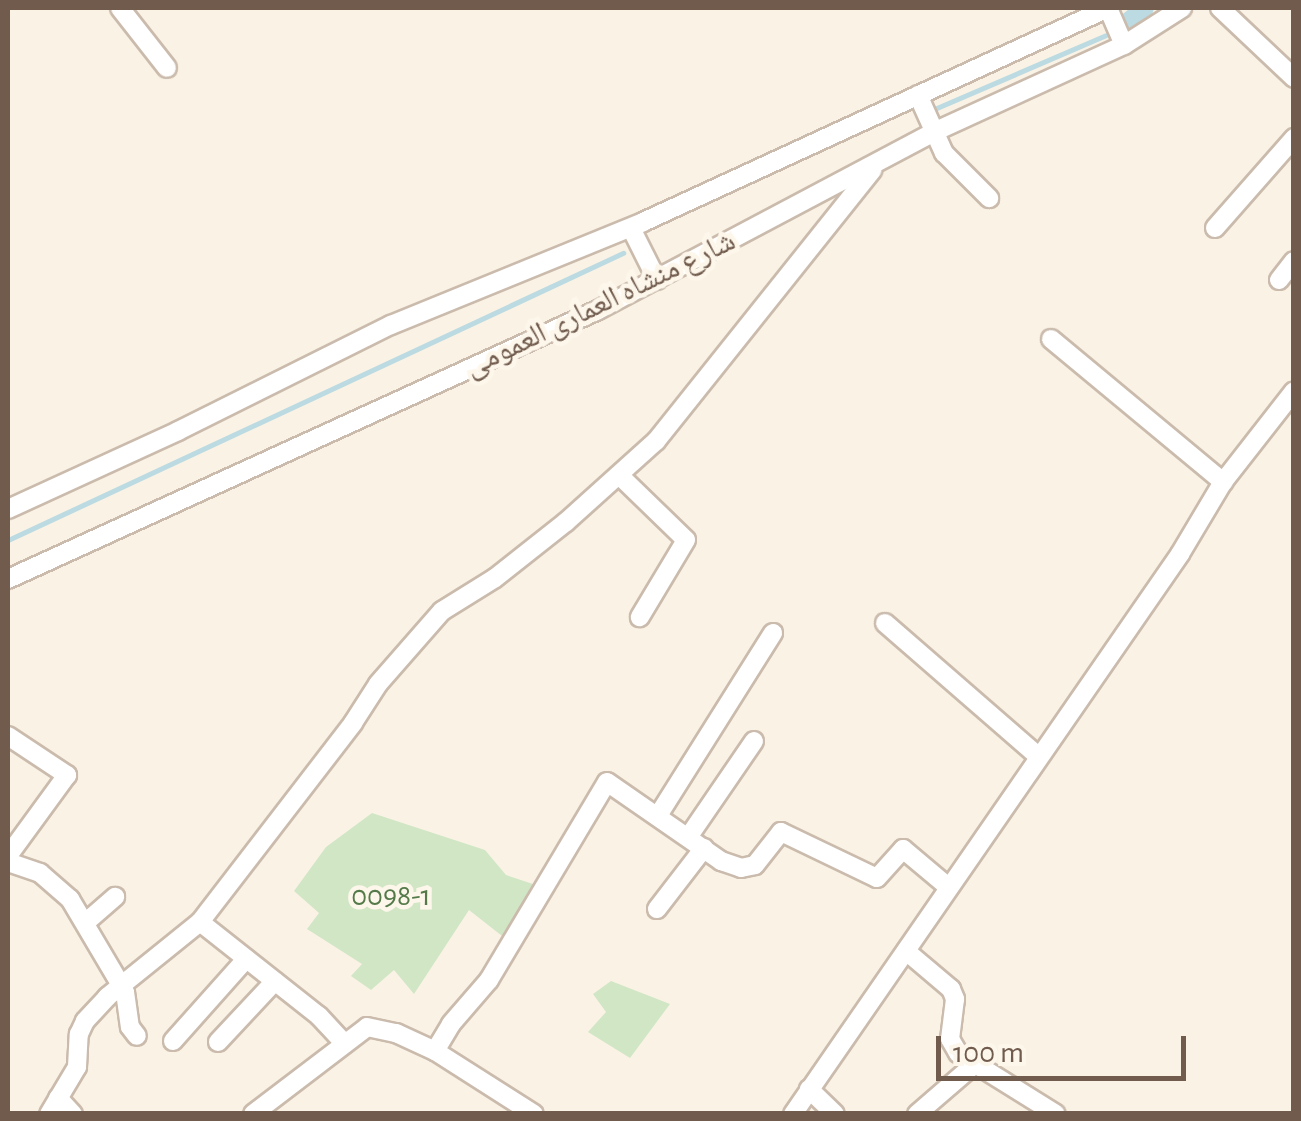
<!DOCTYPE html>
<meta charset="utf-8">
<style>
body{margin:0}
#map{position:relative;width:1301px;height:1121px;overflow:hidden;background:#faf3e5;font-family:"Alegreya Sans","Noto Naskh Arabic",sans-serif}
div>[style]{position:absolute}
.green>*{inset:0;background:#d1e6c5}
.stream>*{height:5px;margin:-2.5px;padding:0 2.5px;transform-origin:2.5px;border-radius:2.5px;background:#bcdae1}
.canal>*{height:18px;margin:-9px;padding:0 9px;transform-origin:9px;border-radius:9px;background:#bcdae1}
.roads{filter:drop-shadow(2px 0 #cabbad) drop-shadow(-2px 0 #cabbad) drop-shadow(0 2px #cabbad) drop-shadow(0 -2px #cabbad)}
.street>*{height:18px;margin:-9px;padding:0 9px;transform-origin:9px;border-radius:9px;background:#fff}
span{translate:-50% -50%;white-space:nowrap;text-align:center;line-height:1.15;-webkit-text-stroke:9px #fdf7eb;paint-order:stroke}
.street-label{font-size:30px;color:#705b4d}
.park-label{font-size:30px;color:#557a4a}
.frame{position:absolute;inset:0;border:10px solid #705b4d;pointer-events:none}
.scale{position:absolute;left:936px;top:1036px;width:250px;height:45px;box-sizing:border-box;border:5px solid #705b4d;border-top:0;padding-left:12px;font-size:30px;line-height:35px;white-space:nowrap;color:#705b4d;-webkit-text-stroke:8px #fdf7eb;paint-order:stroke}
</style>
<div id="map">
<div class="green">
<div style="clip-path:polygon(372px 813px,485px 850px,506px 875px,551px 890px,520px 950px,469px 910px,414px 994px,394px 970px,371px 990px,351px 976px,362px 964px,307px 929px,319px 913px,294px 891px,326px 847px)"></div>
<div style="clip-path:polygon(611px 981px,670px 1004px,630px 1058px,588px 1032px,606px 1012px,593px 994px)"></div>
</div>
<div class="stream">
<div style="left:932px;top:110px;width:189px;rotate:-23.3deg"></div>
<div style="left:8px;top:540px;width:679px;rotate:-25.02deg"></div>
</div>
<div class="canal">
<div style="left:1122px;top:26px;width:29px;rotate:-38deg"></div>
</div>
<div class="roads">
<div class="street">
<div style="left:120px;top:8px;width:76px;rotate:51.9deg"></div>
<div style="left:1108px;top:8px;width:40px;rotate:66.6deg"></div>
<div style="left:1220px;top:8px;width:102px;rotate:43.4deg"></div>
<div style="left:918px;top:95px;width:64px;rotate:65.9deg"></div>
<div style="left:944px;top:153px;width:64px;rotate:45deg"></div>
<div style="left:631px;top:228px;width:58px;rotate:63.4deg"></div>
<div style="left:1215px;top:228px;width:120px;rotate:-48.7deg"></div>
<div style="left:1279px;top:280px;width:24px;rotate:-52deg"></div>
<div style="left:1051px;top:339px;width:224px;rotate:39.7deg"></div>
<div style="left:619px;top:475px;width:93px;rotate:44.1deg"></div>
<div style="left:686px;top:540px;width:90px;rotate:120.9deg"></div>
<div style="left:8px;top:509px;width:187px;rotate:-24.6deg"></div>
<div style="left:178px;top:431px;width:238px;rotate:-26.5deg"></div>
<div style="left:391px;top:325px;width:272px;rotate:-22.2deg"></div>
<div style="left:643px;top:222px;width:512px;rotate:-24.71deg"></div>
<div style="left:8px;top:579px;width:648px;rotate:-24.51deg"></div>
<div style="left:598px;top:310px;width:382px;rotate:-27.9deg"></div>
<div style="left:936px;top:131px;width:207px;rotate:-24.6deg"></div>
<div style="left:1124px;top:45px;width:69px;rotate:-32.5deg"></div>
<div style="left:885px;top:623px;width:203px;rotate:41deg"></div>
<div style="left:8px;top:736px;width:71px;rotate:33.5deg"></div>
<div style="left:67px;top:775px;width:100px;rotate:126.1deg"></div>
<div style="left:659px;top:814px;width:214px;rotate:-57.8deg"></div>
<div style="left:689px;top:836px;width:115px;rotate:-55.6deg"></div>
<div style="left:8px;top:862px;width:34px;rotate:19deg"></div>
<div style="left:40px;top:873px;width:40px;rotate:41deg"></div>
<div style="left:70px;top:899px;width:108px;rotate:59.4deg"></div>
<div style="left:125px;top:992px;width:35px;rotate:82deg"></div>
<div style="left:130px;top:1027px;width:11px;rotate:52deg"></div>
<div style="left:657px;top:909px;width:77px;rotate:-52.4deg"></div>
<div style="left:200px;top:922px;width:152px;rotate:38.3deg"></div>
<div style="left:319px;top:1016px;width:38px;rotate:47deg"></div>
<div style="left:85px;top:923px;width:40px;rotate:-41deg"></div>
<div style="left:906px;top:951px;width:59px;rotate:40.2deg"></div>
<div style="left:951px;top:989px;width:11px;rotate:68deg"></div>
<div style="left:955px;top:999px;width:40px;rotate:97.1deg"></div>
<div style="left:950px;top:1039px;width:16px;rotate:60deg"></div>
<div style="left:958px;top:1053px;width:115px;rotate:31.9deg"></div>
<div style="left:173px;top:1041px;width:110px;rotate:-48.3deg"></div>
<div style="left:218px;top:1042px;width:83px;rotate:-46.9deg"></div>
<div style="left:435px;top:1051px;width:31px;rotate:-59deg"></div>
<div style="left:451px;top:1024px;width:58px;rotate:-49.2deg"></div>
<div style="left:489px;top:980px;width:230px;rotate:-59.2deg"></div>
<div style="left:607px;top:782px;width:139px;rotate:34.7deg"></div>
<div style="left:721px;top:861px;width:21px;rotate:19deg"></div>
<div style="left:741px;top:868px;width:14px;rotate:-12deg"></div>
<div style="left:755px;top:865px;width:42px;rotate:-51.8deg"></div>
<div style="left:781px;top:832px;width:106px;rotate:25.6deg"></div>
<div style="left:877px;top:878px;width:39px;rotate:-48deg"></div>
<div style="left:903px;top:849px;width:57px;rotate:40.1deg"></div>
<div style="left:809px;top:1089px;width:36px;rotate:44deg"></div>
<div style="left:58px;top:1098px;width:22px;rotate:47deg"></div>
<div style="left:49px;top:1114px;width:55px;rotate:-59.2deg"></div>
<div style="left:77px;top:1067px;width:33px;rotate:-87deg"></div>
<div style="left:79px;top:1034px;width:14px;rotate:-65deg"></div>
<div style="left:85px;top:1021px;width:33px;rotate:-47deg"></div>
<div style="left:107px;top:997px;width:119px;rotate:-38.9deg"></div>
<div style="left:200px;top:922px;width:251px;rotate:-52.4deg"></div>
<div style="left:353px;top:723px;width:46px;rotate:-57.3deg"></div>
<div style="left:378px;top:684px;width:97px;rotate:-48.8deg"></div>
<div style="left:442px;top:611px;width:62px;rotate:-31.9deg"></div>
<div style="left:495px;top:578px;width:90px;rotate:-38.3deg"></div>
<div style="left:566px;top:522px;width:121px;rotate:-42deg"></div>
<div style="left:656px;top:441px;width:347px;rotate:-51.4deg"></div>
<div style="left:253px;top:1114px;width:143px;rotate:-37.3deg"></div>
<div style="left:367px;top:1027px;width:30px;rotate:12deg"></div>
<div style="left:396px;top:1033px;width:43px;rotate:24.8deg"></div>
<div style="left:435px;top:1051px;width:117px;rotate:32.5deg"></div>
<div style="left:793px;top:1114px;width:681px;rotate:-55.35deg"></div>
<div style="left:1180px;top:554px;width:84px;rotate:-59.2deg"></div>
<div style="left:1223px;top:482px;width:115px;rotate:-52deg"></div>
<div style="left:917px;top:1114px;width:77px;rotate:-40.8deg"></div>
</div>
</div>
<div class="street-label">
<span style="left:600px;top:304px;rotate:-26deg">شارع منشاه العمارى العمومى</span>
</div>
<div class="park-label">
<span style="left:391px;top:896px">0098-1</span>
</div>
<div class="frame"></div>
<div class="scale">100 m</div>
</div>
